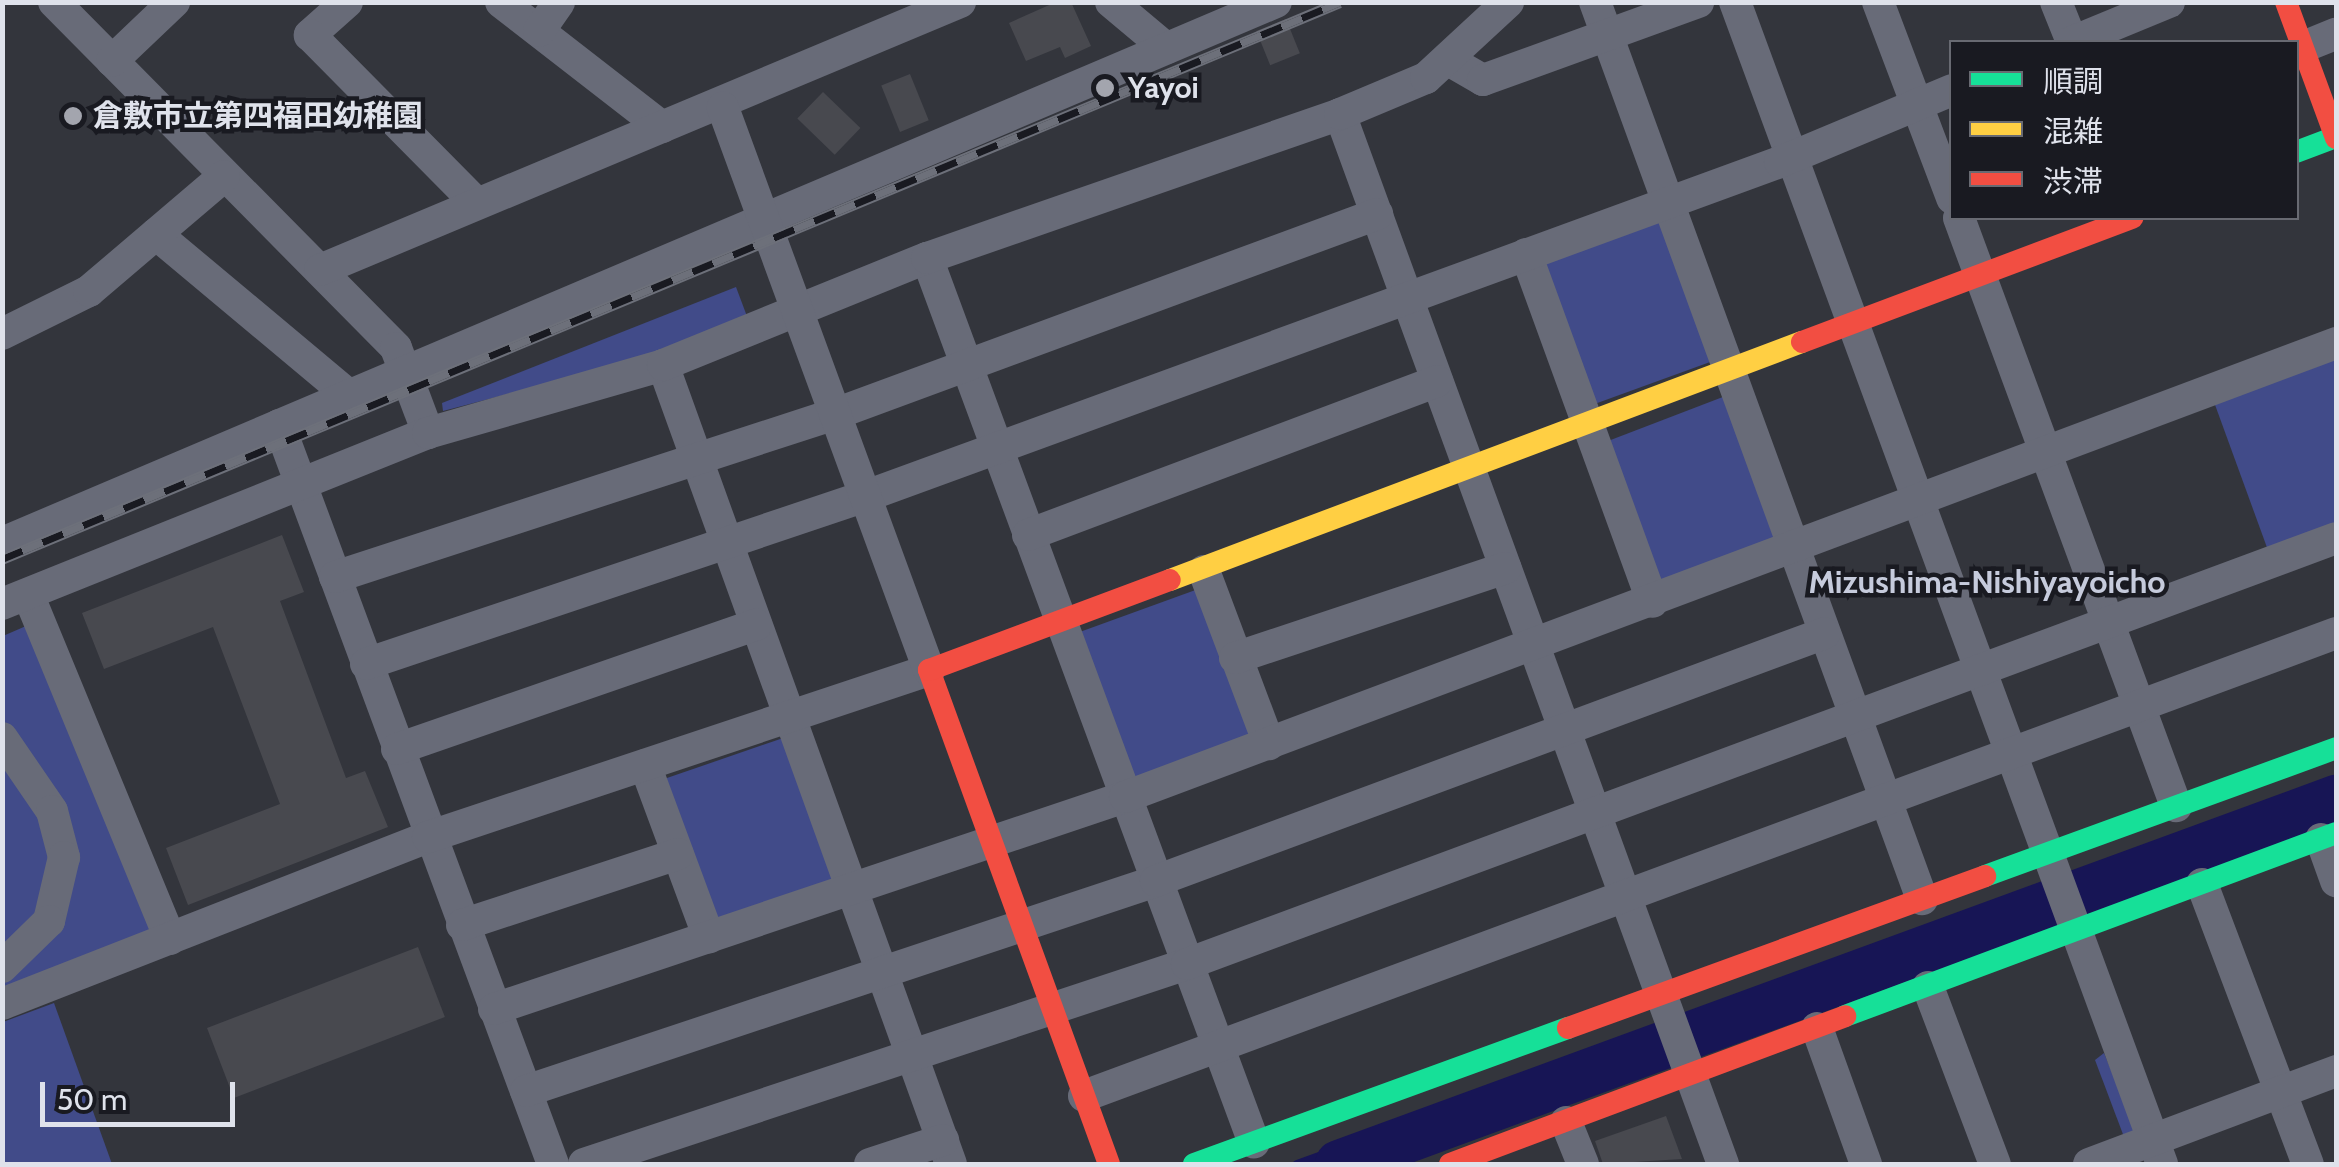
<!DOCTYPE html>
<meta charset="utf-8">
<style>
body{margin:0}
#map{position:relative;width:2339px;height:1167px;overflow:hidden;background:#33353c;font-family:Cabin,"Noto Sans JP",sans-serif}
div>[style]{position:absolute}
.green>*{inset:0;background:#414b89;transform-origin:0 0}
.stream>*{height:8px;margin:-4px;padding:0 4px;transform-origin:4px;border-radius:4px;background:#171555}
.river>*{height:48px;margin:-24px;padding:0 24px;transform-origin:24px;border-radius:24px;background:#171555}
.building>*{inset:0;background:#48494f;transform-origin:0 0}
.street>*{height:32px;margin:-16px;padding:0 16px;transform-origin:16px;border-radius:16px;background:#686b78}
.fast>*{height:22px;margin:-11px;padding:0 11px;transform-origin:11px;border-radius:11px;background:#16e098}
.slow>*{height:22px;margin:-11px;padding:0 11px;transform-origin:11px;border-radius:11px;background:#ffcf43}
.jam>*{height:22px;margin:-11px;padding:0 11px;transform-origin:11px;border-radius:11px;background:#f24e42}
.rail>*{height:11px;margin-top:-5.5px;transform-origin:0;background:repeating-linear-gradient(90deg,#191a21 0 22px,#6d707a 0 44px);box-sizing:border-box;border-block:2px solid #6d707a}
.dots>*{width:28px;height:28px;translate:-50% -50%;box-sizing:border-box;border:5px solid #191a21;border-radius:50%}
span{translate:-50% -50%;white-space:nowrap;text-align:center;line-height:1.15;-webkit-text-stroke:9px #191a21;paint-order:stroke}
.poi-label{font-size:30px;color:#dfe2eb;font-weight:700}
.left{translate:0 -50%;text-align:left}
.neighbourhood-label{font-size:32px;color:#c6cbdc;font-weight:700}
.frame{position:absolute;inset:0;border:5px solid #dfe2eb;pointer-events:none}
.legend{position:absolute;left:1949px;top:40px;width:350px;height:180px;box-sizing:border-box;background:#191a21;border:2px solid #686a72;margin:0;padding:12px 18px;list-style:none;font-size:30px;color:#dfe2eb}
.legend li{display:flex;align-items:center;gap:20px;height:50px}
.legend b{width:50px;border:2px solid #686a72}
.scale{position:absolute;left:40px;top:1082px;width:195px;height:45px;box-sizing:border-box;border:5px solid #dfe2eb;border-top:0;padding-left:12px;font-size:30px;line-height:35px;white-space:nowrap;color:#dfe2eb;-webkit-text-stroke:8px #191a21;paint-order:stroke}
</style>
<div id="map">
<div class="green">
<div style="left:1664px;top:216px;width:153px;height:131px;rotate:70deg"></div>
<div style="clip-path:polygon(736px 287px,748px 319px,665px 353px,443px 411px,442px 403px)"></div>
<div style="clip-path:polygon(2336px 357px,2336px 529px,2269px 553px,2214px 402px)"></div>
<div style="left:1728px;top:395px;width:155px;height:132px;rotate:69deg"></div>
<div style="left:1201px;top:588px;width:161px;height:129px;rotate:70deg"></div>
<div style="clip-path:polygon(26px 626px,154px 932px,3px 991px,3px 636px)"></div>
<div style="left:789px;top:736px;width:158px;height:136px;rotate:71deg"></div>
<div style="clip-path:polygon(54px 1003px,112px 1164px,3px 1164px,3px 1022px)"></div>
<div style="clip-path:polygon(2104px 1053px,2137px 1132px,2124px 1137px,2095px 1060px)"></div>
</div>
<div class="stream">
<div style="left:2066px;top:881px;width:288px;rotate:-20.3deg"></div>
<div style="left:1681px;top:1024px;width:397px;rotate:-20.4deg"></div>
<div style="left:1297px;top:1164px;width:390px;rotate:-19.9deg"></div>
</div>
<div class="river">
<div style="left:1339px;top:1164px;width:1062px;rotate:-20.11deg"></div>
</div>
<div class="building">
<div style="clip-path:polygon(1056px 2px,1071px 2px,1091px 46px,1065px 58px,1060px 47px,1026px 61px,1009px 23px)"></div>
<div style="left:1286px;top:19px;width:37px;height:32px;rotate:68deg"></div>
<div style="left:910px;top:74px;width:50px;height:31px;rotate:68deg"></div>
<div style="left:823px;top:92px;width:52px;height:37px;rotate:44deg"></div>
<div style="clip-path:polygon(282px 535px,304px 592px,280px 601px,346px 778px,365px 771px,388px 827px,188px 905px,166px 848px,280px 804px,213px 627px,104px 669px,82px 613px)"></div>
<div style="left:418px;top:947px;width:75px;height:226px;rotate:69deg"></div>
<div style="clip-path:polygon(1666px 1116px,1682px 1159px,1603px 1164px,1595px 1141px)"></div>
</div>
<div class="street">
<div style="left:54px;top:2px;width:486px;rotate:45.3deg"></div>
<div style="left:396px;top:348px;width:91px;rotate:69.4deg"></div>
<div style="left:347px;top:2px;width:50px;rotate:138.3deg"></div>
<div style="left:310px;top:35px;width:236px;rotate:45.3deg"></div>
<div style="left:501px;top:2px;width:204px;rotate:37.8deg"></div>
<div style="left:1111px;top:2px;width:72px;rotate:39.9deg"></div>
<div style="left:1595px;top:2px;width:955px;rotate:69.97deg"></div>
<div style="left:1735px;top:2px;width:1238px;rotate:69.82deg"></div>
<div style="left:1878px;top:2px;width:210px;rotate:69.3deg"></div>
<div style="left:2056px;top:2px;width:43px;rotate:68.2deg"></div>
<div style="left:539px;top:31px;width:35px;rotate:-55deg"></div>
<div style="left:2072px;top:42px;width:105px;rotate:-22.4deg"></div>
<div style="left:2303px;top:47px;width:35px;rotate:-22deg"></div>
<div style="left:112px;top:61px;width:86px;rotate:-43.6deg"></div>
<div style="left:1450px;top:61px;width:38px;rotate:30deg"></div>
<div style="left:1483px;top:80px;width:229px;rotate:-19.9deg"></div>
<div style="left:1340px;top:114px;width:1118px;rotate:69.96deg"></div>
<div style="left:1959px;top:218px;width:627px;rotate:69.74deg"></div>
<div style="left:156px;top:234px;width:254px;rotate:39.9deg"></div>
<div style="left:1526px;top:254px;width:370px;rotate:70deg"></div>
<div style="left:927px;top:258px;width:943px;rotate:69.72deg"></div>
<div style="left:320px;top:270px;width:694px;rotate:-22.72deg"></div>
<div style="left:2px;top:334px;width:97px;rotate:-26.3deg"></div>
<div style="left:89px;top:291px;width:177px;rotate:-40.4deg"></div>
<div style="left:663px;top:365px;width:849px;rotate:70.18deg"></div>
<div style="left:279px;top:425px;width:788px;rotate:69.66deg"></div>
<div style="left:1028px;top:535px;width:437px;rotate:-20.6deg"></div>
<div style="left:2px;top:543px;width:1384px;rotate:-23.01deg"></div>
<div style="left:1204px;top:571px;width:185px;rotate:69.4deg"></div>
<div style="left:335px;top:577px;width:526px;rotate:-18.06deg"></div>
<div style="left:835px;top:414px;width:578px;rotate:-20.25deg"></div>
<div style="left:28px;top:594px;width:373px;rotate:67.6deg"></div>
<div style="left:2px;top:604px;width:459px;rotate:-21.9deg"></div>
<div style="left:428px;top:433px;width:245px;rotate:-16.1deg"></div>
<div style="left:663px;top:365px;width:285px;rotate:-22.1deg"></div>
<div style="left:927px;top:258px;width:437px;rotate:-19.2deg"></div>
<div style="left:1340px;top:114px;width:93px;rotate:-22.7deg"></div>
<div style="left:1426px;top:78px;width:112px;rotate:-42.8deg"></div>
<div style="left:1235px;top:658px;width:285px;rotate:-18.4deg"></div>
<div style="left:366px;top:664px;width:527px;rotate:-18.57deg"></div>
<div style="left:866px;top:496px;width:973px;rotate:-20.07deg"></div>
<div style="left:1780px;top:162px;width:186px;rotate:-22.7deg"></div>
<div style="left:2px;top:738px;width:88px;rotate:55.6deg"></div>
<div style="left:52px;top:811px;width:48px;rotate:75.4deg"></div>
<div style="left:64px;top:857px;width:66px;rotate:103.2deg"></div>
<div style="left:49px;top:921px;width:66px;rotate:135.6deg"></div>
<div style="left:397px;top:749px;width:380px;rotate:-19.1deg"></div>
<div style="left:645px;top:765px;width:184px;rotate:69.7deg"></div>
<div style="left:2321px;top:839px;width:45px;rotate:70.3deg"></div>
<div style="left:2202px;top:884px;width:299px;rotate:69.3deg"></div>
<div style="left:462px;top:925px;width:227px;rotate:-18.2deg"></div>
<div style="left:1928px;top:987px;width:189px;rotate:69.3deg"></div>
<div style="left:2px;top:1004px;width:458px;rotate:-21.4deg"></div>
<div style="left:428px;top:837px;width:528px;rotate:-18.43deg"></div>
<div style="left:929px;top:670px;width:599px;rotate:-110.13deg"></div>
<div style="left:494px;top:1009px;width:666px;rotate:-18.57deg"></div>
<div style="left:1125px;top:797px;width:1293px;rotate:-20.55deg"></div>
<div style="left:1817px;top:1028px;width:145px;rotate:70.2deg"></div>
<div style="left:526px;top:1091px;width:664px;rotate:-18.43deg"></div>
<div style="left:1156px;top:881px;width:713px;rotate:-20.34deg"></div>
<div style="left:1084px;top:1096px;width:1335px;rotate:-20.29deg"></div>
<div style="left:1566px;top:1122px;width:45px;rotate:68deg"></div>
<div style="left:584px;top:1164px;width:635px;rotate:-18.35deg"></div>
<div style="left:1187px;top:964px;width:1225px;rotate:-20.34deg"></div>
<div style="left:870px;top:1164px;width:77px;rotate:-18.2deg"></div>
<div style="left:2089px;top:1164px;width:264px;rotate:-20.6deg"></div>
</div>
<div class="fast">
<div style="left:2296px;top:152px;width:43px;rotate:-20.6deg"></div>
<div style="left:1985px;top:876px;width:374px;rotate:-20deg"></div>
<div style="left:1845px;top:1016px;width:524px;rotate:-20.44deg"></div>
<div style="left:1194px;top:1164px;width:398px;rotate:-20deg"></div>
</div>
<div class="slow">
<div style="left:1170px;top:580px;width:675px;rotate:-20.64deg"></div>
</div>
<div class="jam">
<div style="left:2286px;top:2px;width:145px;rotate:69.8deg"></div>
<div style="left:1802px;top:342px;width:353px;rotate:-20.6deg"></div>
<div style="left:1568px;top:1028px;width:444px;rotate:-20deg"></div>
<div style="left:1109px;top:1164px;width:526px;rotate:-110.02deg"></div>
<div style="left:929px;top:670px;width:257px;rotate:-20.5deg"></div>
<div style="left:1450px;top:1164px;width:422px;rotate:-20.5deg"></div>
</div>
<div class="rail">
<div style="left:2px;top:559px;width:1449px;rotate:-22.6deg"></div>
</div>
<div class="dots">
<div style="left:1105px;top:88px;background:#a3a5ae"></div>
<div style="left:73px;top:116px;background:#a3a5ae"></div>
</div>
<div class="poi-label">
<span class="left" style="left:1128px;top:88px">Yayoi</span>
<span class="left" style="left:93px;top:116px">倉敷市立第四福田幼稚園</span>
</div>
<div class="neighbourhood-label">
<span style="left:1987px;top:582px">Mizushima-Nishiyayoicho</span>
</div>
<div class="frame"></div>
<ul class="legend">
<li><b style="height:12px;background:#16e098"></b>順調</li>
<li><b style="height:12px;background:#ffcf43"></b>混雑</li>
<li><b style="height:12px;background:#f24e42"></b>渋滞</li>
</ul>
<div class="scale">50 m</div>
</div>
